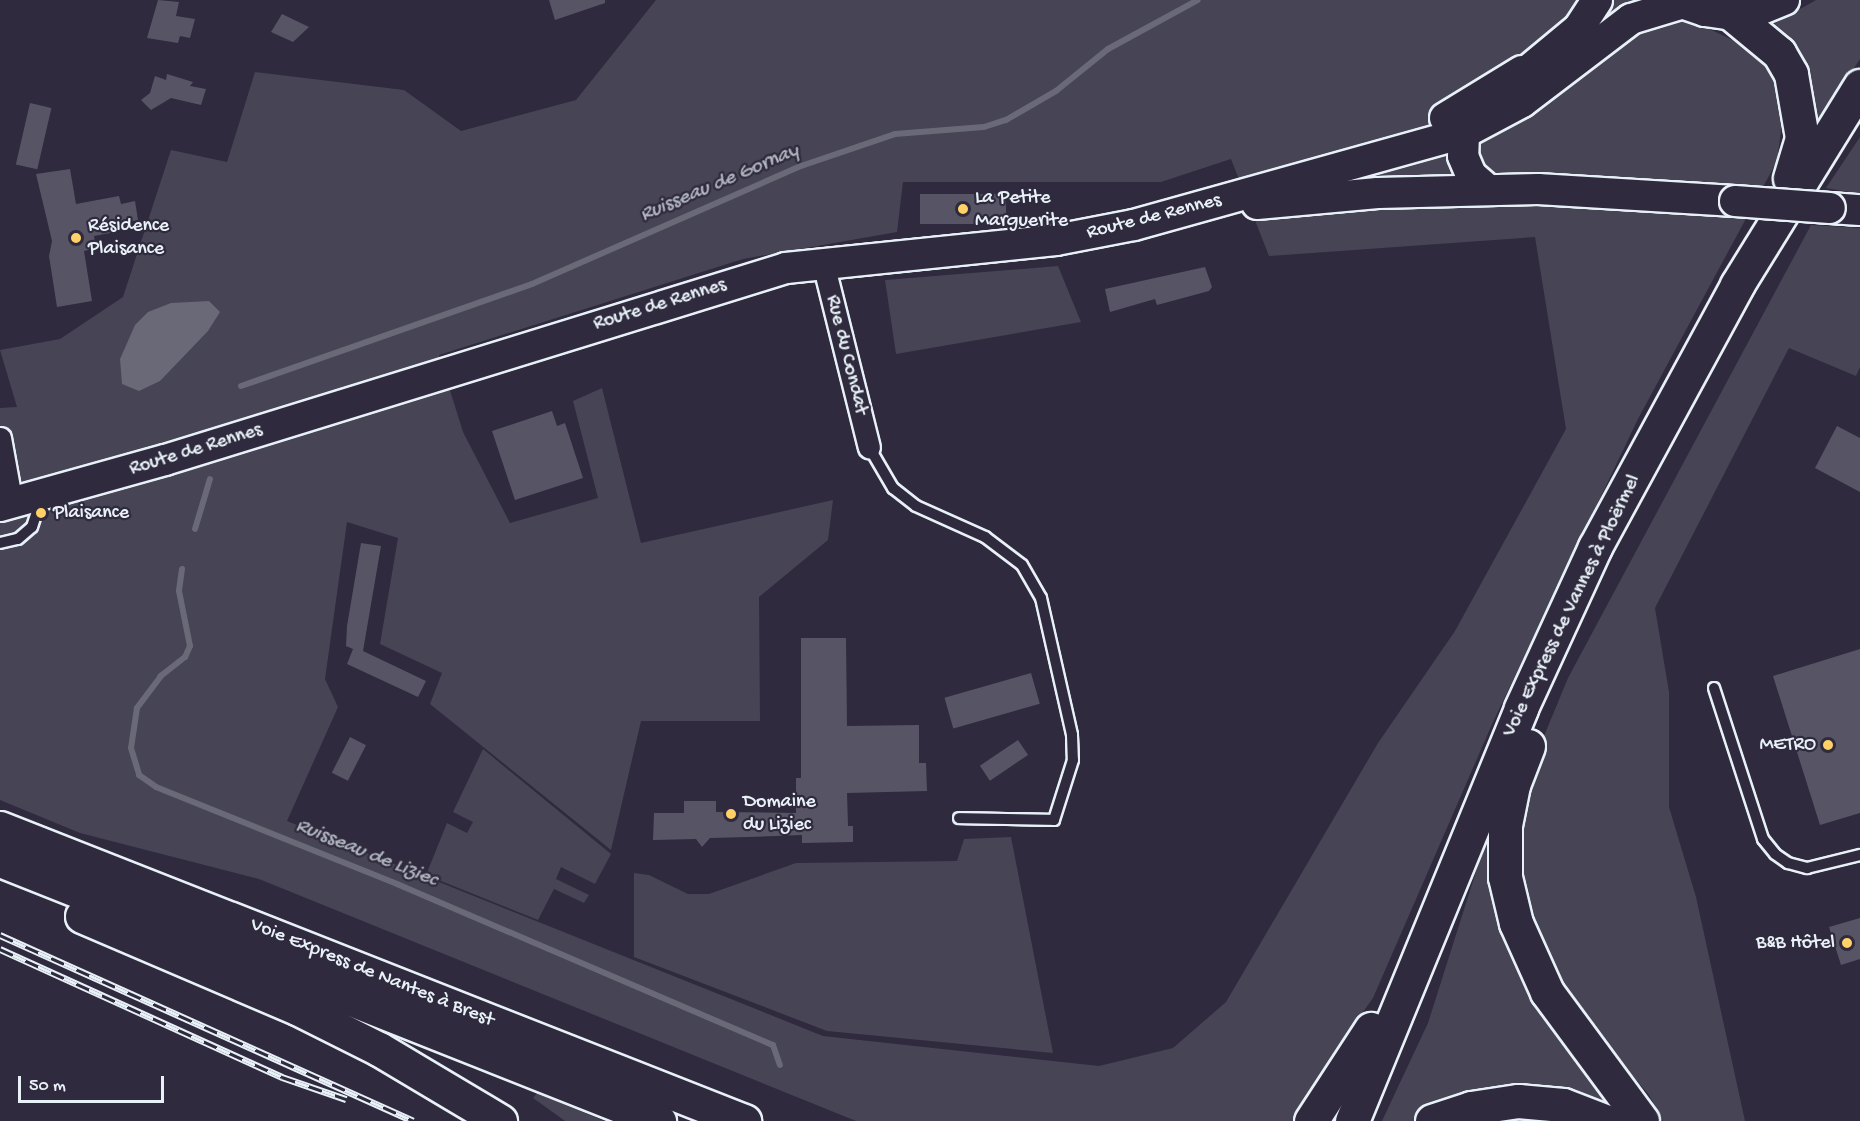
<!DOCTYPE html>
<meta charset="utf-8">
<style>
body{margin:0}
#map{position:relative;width:1860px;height:1121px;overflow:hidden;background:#2f2a3d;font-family:"Gochi Hand",sans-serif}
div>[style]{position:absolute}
.green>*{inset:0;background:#464455}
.water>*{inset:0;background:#696978}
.stream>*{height:6px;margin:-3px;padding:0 3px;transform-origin:3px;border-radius:3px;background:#696978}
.building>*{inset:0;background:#575565;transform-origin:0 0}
.roads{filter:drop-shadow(2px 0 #e8f1f8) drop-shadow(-2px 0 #e8f1f8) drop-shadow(0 2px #e8f1f8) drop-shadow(0 -2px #e8f1f8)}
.lane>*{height:10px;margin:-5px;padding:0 5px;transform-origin:5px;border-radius:5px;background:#2f2a3d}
.street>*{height:21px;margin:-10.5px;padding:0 10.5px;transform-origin:10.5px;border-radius:10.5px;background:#2f2a3d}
.secondary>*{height:30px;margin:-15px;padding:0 15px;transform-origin:15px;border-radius:15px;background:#2f2a3d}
.highway>*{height:33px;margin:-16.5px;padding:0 16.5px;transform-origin:16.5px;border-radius:16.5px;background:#2f2a3d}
.rail>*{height:7px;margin-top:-3.5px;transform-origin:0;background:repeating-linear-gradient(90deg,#2f2a3d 0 14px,#e8f1f8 0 28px);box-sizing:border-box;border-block:2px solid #e8f1f8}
.bridges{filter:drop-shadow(2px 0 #e8f1f8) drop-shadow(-2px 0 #e8f1f8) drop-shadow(0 2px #e8f1f8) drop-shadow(0 -2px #e8f1f8)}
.secondary-bridge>*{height:30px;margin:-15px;padding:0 15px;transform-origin:15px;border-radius:15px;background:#2f2a3d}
.dots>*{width:16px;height:16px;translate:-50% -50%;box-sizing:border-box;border:3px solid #2f2a3d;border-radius:50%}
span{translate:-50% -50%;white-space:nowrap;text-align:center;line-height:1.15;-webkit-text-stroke:4.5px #2f2a3d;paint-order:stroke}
.poi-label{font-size:20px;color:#e8f1f8}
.left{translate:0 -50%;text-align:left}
.right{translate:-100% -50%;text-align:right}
.street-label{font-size:20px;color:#e8f1f8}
.water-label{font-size:21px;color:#afb4be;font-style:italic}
.scale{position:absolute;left:18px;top:1076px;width:146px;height:27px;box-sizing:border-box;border:3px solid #e8f1f8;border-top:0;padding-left:8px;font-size:18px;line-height:21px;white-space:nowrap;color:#e8f1f8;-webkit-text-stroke:4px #2f2a3d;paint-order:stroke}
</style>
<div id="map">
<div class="green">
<div style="clip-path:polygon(evenodd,656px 0,1649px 0,1768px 57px,1772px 25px,1816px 0,1860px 0,1860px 59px,1818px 124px,1784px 109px,1777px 161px,1638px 419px,1493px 722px,1373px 998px,1345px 1037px,1353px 1090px,1340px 1121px,856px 1121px,259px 879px,80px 833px,0 800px,0 408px,17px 407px,0 350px,60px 339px,123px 297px,171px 150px,227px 162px,255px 72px,404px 90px,461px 131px,576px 100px,656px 0,1231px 159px,1269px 256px,1535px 237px,1566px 429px,1455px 631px,1378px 743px,1226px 1002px,1173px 1048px,1099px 1066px,823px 1036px,287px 821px,338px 707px,325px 679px,347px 522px,398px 538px,380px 644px,442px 673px,430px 704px,611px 850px,641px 721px,760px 721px,759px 597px,828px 540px,833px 500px,641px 543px,602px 388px,573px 401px,598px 498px,510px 523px,463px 432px,439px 355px,743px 259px,897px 232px,903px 182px,1161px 182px,1231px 159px)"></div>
<div style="clip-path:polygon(1860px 137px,1860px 194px,1826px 188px)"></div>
<div style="clip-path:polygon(1811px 225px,1860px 228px,1860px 367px,1856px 376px,1789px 348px,1655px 608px,1669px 692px,1669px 807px,1696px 897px,1745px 1121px,1663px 1121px,1649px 1095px,1559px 989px,1527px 926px,1517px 820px,1527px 777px,1568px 678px)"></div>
<div style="clip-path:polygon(1058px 266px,1081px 322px,896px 354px,885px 280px)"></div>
<div style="clip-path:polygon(483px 749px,611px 854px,595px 884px,561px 867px,556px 879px,589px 895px,584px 903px,554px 889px,538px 920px,426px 875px,447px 823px,467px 833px,473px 822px,453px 812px)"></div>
<div style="clip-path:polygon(1011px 837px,1053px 1053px,827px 1031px,634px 957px,634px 873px,649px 875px,688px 894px,709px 894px,796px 863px,957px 861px,964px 839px)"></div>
<div style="clip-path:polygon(1487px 837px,1494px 837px,1499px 907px,1518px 969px,1564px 1036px,1632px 1121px,1382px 1121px,1428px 1023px)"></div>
<div style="clip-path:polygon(537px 1093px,604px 1121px,565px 1121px,533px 1098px)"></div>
</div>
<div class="water">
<div style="clip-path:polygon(209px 301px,220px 312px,208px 331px,160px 381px,139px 391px,122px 384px,120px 359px,135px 325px,148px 312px,171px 303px)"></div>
</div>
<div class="stream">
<div style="left:241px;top:386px;width:308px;rotate:-19.3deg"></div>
<div style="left:532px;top:284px;width:294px;rotate:-23.7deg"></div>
<div style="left:801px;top:166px;width:99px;rotate:-18.8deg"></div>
<div style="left:895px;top:134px;width:89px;rotate:-4.5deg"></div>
<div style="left:984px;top:127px;width:23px;rotate:-18deg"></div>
<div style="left:1006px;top:120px;width:58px;rotate:-30.1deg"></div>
<div style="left:1056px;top:91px;width:67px;rotate:-38.9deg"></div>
<div style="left:1108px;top:49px;width:102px;rotate:-28.6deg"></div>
<div style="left:195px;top:529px;width:52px;rotate:-73.3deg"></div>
<div style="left:182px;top:569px;width:22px;rotate:98deg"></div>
<div style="left:179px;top:591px;width:56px;rotate:78.7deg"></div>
<div style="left:190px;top:646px;width:12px;rotate:114deg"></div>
<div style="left:185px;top:657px;width:31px;rotate:142deg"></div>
<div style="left:161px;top:676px;width:40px;rotate:127deg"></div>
<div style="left:137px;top:708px;width:40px;rotate:98.5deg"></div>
<div style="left:131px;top:748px;width:28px;rotate:73deg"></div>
<div style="left:139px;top:775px;width:21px;rotate:35deg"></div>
<div style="left:156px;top:787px;width:260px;rotate:21.9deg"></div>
<div style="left:397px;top:884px;width:409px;rotate:23.2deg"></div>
<div style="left:773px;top:1045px;width:21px;rotate:71deg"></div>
</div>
<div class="building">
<div style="clip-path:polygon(158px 0,179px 2px,176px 16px,195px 19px,190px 38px,180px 36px,178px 43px,147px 38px)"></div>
<div style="clip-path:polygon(549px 0,605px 0,605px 3px,555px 20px)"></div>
<div style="clip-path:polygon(282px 14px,309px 27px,293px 42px,271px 32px)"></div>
<div style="clip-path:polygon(167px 74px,193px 82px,190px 86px,206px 89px,201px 105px,171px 98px,151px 110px,141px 100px,150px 93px,155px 76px,166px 80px)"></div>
<div style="left:30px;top:103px;width:22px;height:63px;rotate:13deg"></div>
<div style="clip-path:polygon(70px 169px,76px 204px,119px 196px,121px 204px,135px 201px,138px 220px,124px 223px,126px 230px,94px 236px,96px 248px,84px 251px,92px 301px,57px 307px,49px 256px,52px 241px,36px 174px)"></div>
<div style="left:1006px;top:194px;width:30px;height:86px;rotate:90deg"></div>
<div style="clip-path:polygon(1205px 267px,1212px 287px,1209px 291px,1157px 305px,1155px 299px,1110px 312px,1105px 289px)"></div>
<div style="clip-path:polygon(552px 411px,557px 426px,565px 423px,583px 478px,515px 500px,492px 431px)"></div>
<div style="clip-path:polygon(1837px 426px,1860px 438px,1860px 492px,1815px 468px)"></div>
<div style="clip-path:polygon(361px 543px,381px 546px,363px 651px,426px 681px,418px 697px,347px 664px,353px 649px,346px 646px,347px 626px)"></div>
<div style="clip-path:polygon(801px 638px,846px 638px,847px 726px,919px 725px,919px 763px,926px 763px,927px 791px,847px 793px,848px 826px,853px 826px,853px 842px,802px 843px,802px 835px,748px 837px,710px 838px,702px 847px,696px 839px,653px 840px,654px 813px,684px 813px,684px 801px,716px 801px,716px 812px,796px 813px,796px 778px,801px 778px)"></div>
<div style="clip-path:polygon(1860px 649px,1860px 813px,1820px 825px,1773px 676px)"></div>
<div style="left:1031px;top:673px;width:32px;height:90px;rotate:74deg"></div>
<div style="left:350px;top:737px;width:18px;height:40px;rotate:27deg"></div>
<div style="left:1018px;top:740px;width:18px;height:46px;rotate:56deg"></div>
<div style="clip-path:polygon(1860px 918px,1860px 959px,1841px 965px,1829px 927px)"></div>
</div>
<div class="roads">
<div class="lane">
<div style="left:869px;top:447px;width:48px;rotate:59.7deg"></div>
<div style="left:893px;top:488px;width:29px;rotate:38deg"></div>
<div style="left:916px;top:506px;width:76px;rotate:24.2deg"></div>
<div style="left:985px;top:537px;width:46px;rotate:37.1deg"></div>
<div style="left:1022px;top:565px;width:38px;rotate:60deg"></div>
<div style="left:1041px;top:598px;width:140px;rotate:77.2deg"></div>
<div style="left:1072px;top:735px;width:25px;rotate:88deg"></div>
<div style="left:1073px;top:760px;width:63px;rotate:107.6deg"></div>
<div style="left:1054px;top:820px;width:95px;rotate:-178.8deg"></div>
<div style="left:0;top:543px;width:18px;rotate:-13deg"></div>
<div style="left:18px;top:539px;width:18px;rotate:-41deg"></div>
<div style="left:32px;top:527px;width:28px;rotate:-72deg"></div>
<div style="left:1714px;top:688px;width:159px;rotate:72deg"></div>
<div style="left:1763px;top:839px;width:19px;rotate:51deg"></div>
<div style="left:1775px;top:854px;width:16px;rotate:35deg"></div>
<div style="left:1788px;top:863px;width:20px;rotate:15deg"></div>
<div style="left:1807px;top:868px;width:55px;rotate:-13.8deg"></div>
</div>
<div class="street">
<div style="left:823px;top:263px;width:190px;rotate:76deg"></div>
<div style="left:0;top:438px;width:67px;rotate:79.7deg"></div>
</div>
<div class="secondary">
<div style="left:1673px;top:0;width:34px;rotate:19deg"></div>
<div style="left:1705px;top:11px;width:28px;rotate:8deg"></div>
<div style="left:1733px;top:15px;width:26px;rotate:-11deg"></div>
<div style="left:1759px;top:10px;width:27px;rotate:-22deg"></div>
<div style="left:1508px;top:87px;width:92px;rotate:-39.7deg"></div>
<div style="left:1579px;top:28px;width:33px;rotate:-57deg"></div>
<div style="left:1474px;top:116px;width:20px;rotate:120deg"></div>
<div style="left:1464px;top:133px;width:23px;rotate:92deg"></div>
<div style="left:1463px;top:156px;width:21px;rotate:67deg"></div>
<div style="left:1471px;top:175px;width:23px;rotate:41deg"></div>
<div style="left:1445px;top:118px;width:90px;rotate:-31.4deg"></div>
<div style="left:1257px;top:204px;width:121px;rotate:-5.2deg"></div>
<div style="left:1378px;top:193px;width:160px;rotate:-1.4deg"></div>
<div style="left:1538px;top:189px;width:197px;rotate:3.5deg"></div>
<div style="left:1830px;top:208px;width:30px;rotate:4deg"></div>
<div style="left:0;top:506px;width:171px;rotate:-15.6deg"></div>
<div style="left:165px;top:460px;width:650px;rotate:-17.18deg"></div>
<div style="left:786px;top:268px;width:271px;rotate:-5.9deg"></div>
<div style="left:1056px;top:240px;width:79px;rotate:-10.9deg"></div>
<div style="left:1134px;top:225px;width:343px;rotate:-15.6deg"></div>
<div style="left:1464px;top:133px;width:66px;rotate:-28.1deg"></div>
<div style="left:1522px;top:102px;width:137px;rotate:-37.3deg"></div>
<div style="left:1631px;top:19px;width:51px;rotate:-17deg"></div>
</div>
<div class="highway">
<div style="left:1733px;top:15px;width:60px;rotate:39.6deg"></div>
<div style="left:1779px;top:53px;width:24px;rotate:60deg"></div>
<div style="left:1791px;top:74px;width:65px;rotate:80.2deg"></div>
<div style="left:1802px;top:138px;width:42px;rotate:106.7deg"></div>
<div style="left:1528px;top:746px;width:42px;rotate:111deg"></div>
<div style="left:1513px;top:785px;width:41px;rotate:101.3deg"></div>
<div style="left:1505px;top:825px;width:52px;rotate:90deg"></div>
<div style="left:1505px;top:877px;width:47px;rotate:76.6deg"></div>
<div style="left:1516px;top:923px;width:76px;rotate:65.8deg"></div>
<div style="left:1547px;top:992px;width:160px;rotate:53.6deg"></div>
<div style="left:0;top:828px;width:800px;rotate:21.5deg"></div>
<div style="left:0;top:860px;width:709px;rotate:21.61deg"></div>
<div style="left:82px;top:916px;width:234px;rotate:23.2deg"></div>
<div style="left:297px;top:1008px;width:92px;rotate:26.6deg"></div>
<div style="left:379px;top:1049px;width:141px;rotate:30.8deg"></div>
<div style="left:1311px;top:1121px;width:110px;rotate:-56.9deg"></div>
<div style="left:1352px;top:1121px;width:446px;rotate:-67.7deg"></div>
<div style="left:1521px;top:708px;width:177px;rotate:-65.3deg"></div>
<div style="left:1595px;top:547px;width:298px;rotate:-61.5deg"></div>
<div style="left:1737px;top:285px;width:234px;rotate:-58.3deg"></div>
<div style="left:1432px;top:1121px;width:41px;rotate:-18.4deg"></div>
<div style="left:1471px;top:1108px;width:48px;rotate:-8.5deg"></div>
<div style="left:1518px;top:1101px;width:45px;rotate:5.1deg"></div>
<div style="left:1563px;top:1105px;width:45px;rotate:20.9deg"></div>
</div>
</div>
<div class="rail">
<div style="left:0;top:935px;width:453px;rotate:24.2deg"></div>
<div style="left:0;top:949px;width:310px;rotate:24.4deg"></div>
<div style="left:282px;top:1077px;width:68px;rotate:19deg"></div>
</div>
<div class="bridges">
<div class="secondary-bridge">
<div style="left:1735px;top:201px;width:95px;rotate:4.2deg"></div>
</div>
</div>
<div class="dots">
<div style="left:963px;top:209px;background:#ffd166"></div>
<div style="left:76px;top:238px;background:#ffd166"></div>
<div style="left:41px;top:513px;background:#ffd166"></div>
<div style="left:1828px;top:745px;background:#ffd166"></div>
<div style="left:731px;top:814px;background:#ffd166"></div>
<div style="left:1847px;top:943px;background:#ffd166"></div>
</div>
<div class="poi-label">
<span class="left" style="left:975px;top:210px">La Petite<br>Marguerite</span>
<span class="left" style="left:88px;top:238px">Résidence<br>Plaisance</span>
<span class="left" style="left:53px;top:513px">Plaisance</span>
<span class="right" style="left:1816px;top:745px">METRO</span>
<span class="left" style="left:743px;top:814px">Domaine<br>du Liziec</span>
<span class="right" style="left:1835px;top:943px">B&amp;B Hôtel</span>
</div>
<div class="street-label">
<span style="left:1154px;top:217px;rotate:-14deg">Route de Rennes</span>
<span style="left:660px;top:305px;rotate:-17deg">Route de Rennes</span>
<span style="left:846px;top:355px;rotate:76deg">Rue du Condat</span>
<span style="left:196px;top:450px;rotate:-17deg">Route de Rennes</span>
<span style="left:1572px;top:606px;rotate:-64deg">Voie Express de Vannes à Ploërmel</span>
<span style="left:372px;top:973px;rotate:22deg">Voie Express de Nantes à Brest</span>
</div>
<div class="water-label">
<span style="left:720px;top:184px;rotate:-23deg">Ruisseau de Gornay</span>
<span style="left:366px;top:854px;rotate:22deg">Ruisseau de Liziec</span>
</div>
<div class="scale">50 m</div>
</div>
